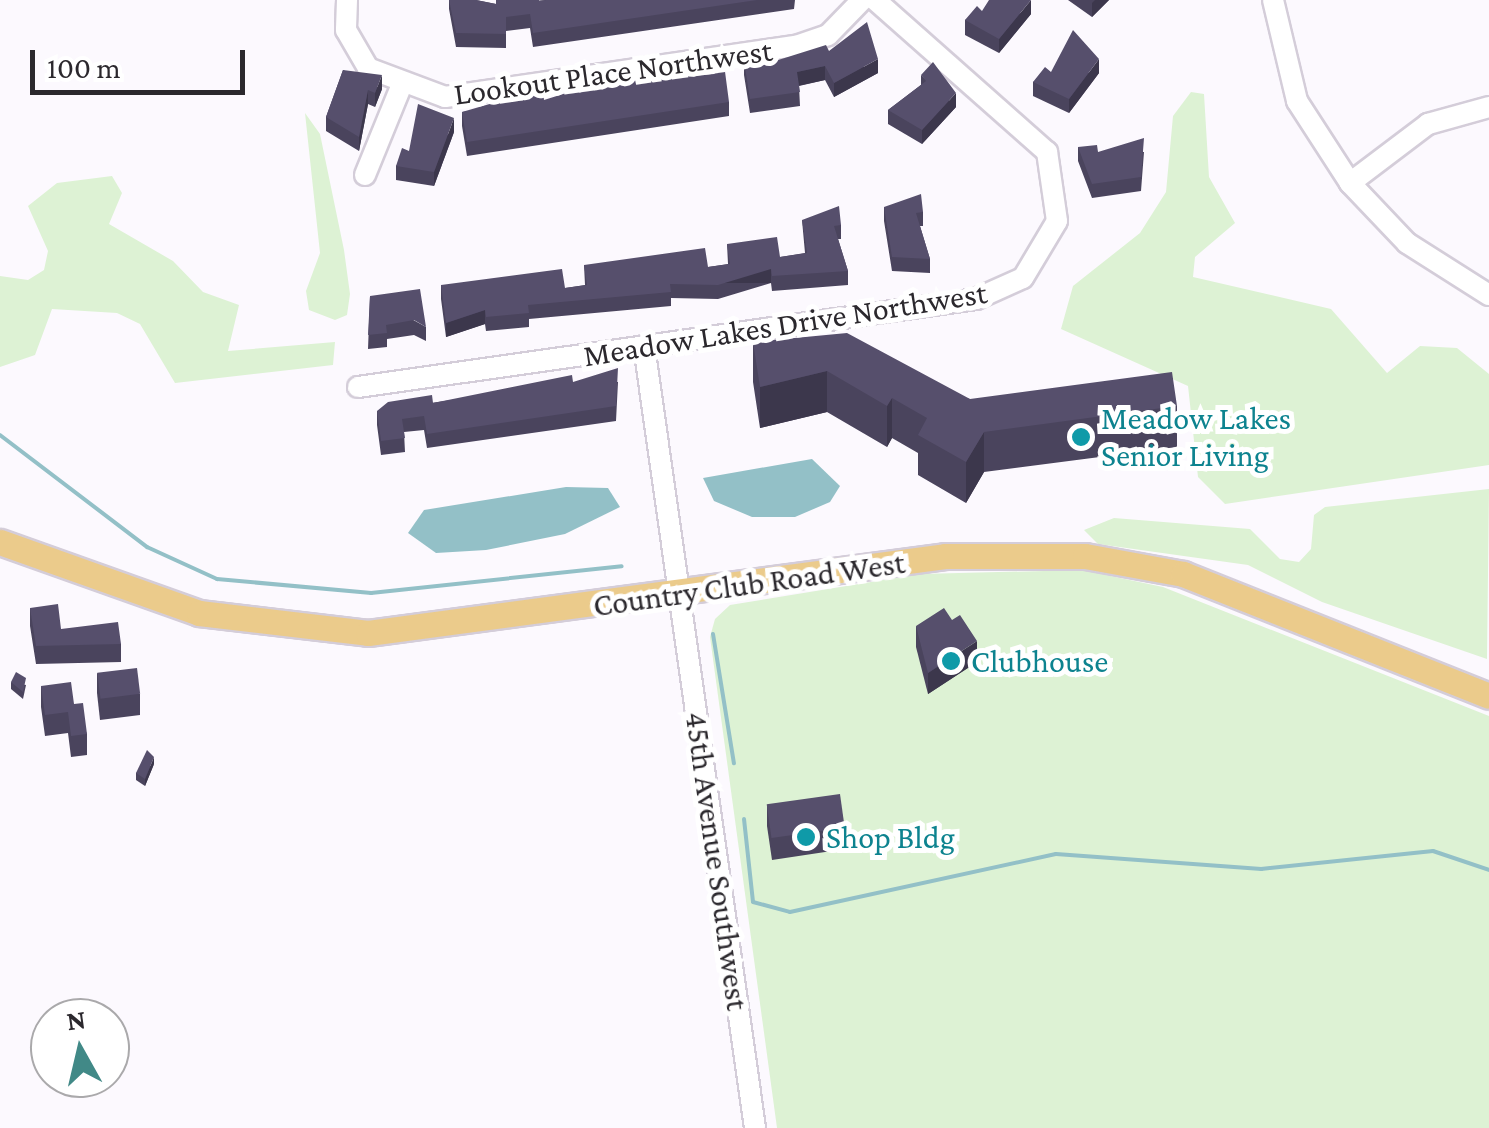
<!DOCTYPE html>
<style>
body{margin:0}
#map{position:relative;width:1489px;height:1128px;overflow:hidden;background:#fcf9fe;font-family:"Crimson Pro",serif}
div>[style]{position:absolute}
.green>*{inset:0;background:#ddf2d4}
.water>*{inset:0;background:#93c0c7}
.stream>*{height:4px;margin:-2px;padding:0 2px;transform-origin:2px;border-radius:2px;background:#93c0c7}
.roads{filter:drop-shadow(2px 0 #d4cdd9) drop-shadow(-2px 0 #d4cdd9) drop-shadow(0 2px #d4cdd9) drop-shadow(0 -2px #d4cdd9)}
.minor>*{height:20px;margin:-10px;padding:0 10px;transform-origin:10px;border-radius:10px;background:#fff}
.major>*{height:25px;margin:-12.5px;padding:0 12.5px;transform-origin:12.5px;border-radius:12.5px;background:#ebcb8b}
.wall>*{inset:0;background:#4a445d}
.shaded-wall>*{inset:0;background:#3c374c;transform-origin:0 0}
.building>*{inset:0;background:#564f6c;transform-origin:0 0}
.dots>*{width:28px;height:28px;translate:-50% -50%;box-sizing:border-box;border:5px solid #fff;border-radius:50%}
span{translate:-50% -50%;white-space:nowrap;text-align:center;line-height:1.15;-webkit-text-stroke:10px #fff;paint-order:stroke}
.street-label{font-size:32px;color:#2b282d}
.culture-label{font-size:32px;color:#0d838f}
.left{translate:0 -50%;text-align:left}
.north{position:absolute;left:30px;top:998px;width:100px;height:100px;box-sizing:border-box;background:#fff;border:2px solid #aaa9ab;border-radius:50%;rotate:352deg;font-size:28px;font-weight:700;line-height:40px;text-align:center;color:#2b282d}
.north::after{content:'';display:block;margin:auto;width:35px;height:45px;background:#418987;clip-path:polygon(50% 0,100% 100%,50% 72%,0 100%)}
.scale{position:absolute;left:30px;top:50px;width:215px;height:45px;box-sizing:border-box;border:5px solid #2b282d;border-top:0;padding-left:12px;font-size:30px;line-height:35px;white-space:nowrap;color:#2b282d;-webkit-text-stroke:8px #fff;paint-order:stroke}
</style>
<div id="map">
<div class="green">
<div style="clip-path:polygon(1191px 92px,1204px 94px,1209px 177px,1235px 223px,1195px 257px,1193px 277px,1331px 309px,1387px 373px,1420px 346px,1457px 348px,1489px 374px,1489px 465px,1225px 504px,1198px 477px,1188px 386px,1061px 329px,1073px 286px,1140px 233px,1166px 192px,1173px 116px)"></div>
<div style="clip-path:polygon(305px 113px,320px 134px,344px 250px,350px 294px,347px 315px,335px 320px,309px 310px,306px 291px,320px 253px)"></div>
<div style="clip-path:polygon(112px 176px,122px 193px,109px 224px,173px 261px,203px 292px,239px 305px,228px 351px,335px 342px,333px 365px,175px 383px,140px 324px,117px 313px,52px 309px,35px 355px,0 367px,0 276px,28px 280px,44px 270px,48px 251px,28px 206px,57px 183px)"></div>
<div style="clip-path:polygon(1489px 489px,1487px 659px,1322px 602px,1248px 565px,1098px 544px,1084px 530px,1114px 518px,1250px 529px,1280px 559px,1299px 562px,1311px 549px,1314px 515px,1325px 507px)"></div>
<div style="clip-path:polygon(1082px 570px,1163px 587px,1489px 716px,1489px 1128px,777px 1128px,710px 637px,715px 619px,730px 605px,920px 574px)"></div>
</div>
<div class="water">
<div style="clip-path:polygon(812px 459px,840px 486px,830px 502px,795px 517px,752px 517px,714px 501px,703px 478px)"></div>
<div style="clip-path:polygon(566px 487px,608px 488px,620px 507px,565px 534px,486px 550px,436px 553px,408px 533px,424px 510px)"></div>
</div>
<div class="stream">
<div style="left:0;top:435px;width:185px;rotate:37.3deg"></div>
<div style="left:147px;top:547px;width:77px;rotate:24.6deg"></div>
<div style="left:217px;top:579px;width:155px;rotate:5.2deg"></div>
<div style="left:371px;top:593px;width:252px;rotate:-6.1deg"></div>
<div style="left:713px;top:634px;width:131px;rotate:80.8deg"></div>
<div style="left:744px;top:819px;width:83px;rotate:83.8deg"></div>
<div style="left:753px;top:902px;width:38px;rotate:15deg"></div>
<div style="left:790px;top:912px;width:272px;rotate:-12.3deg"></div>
<div style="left:1056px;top:854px;width:206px;rotate:4.2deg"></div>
<div style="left:1261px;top:869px;width:173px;rotate:-6deg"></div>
<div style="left:1433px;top:851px;width:59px;rotate:18.7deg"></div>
</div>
<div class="roads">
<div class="minor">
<div style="left:347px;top:0;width:30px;rotate:92deg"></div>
<div style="left:346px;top:30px;width:44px;rotate:59.9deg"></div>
<div style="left:368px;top:68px;width:82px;rotate:20.6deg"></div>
<div style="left:445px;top:97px;width:355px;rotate:-8.3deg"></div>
<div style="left:796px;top:46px;width:34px;rotate:-19deg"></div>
<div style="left:828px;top:35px;width:49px;rotate:-45.8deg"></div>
<div style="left:1273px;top:0;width:104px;rotate:76.6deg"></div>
<div style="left:1297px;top:101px;width:98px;rotate:57.1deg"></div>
<div style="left:1350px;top:183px;width:83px;rotate:46.5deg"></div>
<div style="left:1407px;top:243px;width:97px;rotate:32.4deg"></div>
<div style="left:365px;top:175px;width:95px;rotate:-67.8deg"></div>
<div style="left:1350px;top:183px;width:98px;rotate:-37.1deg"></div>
<div style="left:1428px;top:124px;width:63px;rotate:-15.6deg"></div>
<div style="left:644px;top:346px;width:790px;rotate:81.92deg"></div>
<div style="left:358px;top:387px;width:624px;rotate:-8.1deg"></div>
<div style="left:976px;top:299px;width:51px;rotate:-24.1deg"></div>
<div style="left:1023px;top:278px;width:66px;rotate:-59.2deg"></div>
<div style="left:1057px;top:221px;width:70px;rotate:-98.2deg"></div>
<div style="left:1047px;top:152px;width:230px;rotate:-138.5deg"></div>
</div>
<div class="major">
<div style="left:0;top:542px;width:211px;rotate:19.6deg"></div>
<div style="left:199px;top:613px;width:170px;rotate:6.7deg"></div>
<div style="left:368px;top:633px;width:582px;rotate:-7.6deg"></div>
<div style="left:945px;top:556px;width:140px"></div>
<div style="left:1085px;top:556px;width:100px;rotate:10.4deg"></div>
<div style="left:1183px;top:574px;width:329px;rotate:21.7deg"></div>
</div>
</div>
<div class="wall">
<div style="clip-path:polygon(449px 0,476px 0,496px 4px,546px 0,795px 0,794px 9px,533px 47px,530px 28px,506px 31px,506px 48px,456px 47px,449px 9px)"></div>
<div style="clip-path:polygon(1068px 0,1109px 0,1092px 17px)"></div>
<div style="clip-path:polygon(982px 11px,1031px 14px,999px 53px,965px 35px,965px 20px)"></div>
<div style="clip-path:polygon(829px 51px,878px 73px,834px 97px,825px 80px,799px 86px,800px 106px,750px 113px,744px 75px,744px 61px,756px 67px)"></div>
<div style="clip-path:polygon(343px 70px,382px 89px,375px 107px,368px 104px,359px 151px,326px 131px,326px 117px)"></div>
<div style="clip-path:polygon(1051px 72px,1099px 73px,1069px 113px,1033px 96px,1033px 82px)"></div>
<div style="clip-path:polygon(921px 75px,956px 107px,922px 144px,888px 124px,888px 110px,921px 85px)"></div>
<div style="clip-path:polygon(544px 100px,729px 102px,729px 116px,467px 156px,462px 126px,462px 112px)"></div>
<div style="clip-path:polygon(454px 132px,434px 186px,396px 180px,396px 166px,409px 151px)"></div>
<div style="clip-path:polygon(1078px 147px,1098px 152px,1144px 152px,1141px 191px,1092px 198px,1078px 161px)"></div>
<div style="clip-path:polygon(884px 207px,923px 212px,923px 226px,920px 226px,930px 259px,930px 273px,892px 271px,884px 221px)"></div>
<div style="clip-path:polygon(802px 220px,841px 225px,841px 239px,838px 239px,848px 271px,848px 285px,772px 291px,771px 283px,718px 299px,671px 298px,671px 306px,529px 319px,529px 327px,486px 331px,485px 324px,446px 337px,441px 299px,441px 285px,565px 288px,585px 285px,584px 265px,708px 267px,728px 264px,727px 244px,780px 257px,805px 253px)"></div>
<div style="clip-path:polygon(370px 296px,426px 327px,426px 341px,414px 335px,387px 339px,387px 347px,368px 349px)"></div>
<div style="clip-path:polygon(753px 342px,970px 399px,1177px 406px,1177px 447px,984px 472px,966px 503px,918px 475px,918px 453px,892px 438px,887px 447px,827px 412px,760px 428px,753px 382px)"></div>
<div style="clip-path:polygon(573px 382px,618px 382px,616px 421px,427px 448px,424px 430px,404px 432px,405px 452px,381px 455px,377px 425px,377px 411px)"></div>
<div style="clip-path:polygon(30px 608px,61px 629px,121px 644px,121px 662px,36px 664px,30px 626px)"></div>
<div style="clip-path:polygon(916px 626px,977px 662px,928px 694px,916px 647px)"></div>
<div style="clip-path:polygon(97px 673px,140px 694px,140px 715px,100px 720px,97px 693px)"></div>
<div style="clip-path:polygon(11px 682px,26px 685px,23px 699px,11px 689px)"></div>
<div style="clip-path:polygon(41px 686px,74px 704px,87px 734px,87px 755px,71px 757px,68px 733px,45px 736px,41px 707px)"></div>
<div style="clip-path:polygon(154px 764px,145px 786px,136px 780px,136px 773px)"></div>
<div style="clip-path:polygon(767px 805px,845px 828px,845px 849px,772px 860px,767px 826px)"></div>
</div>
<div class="shaded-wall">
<div style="clip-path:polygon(1031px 0,1031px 14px,999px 53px,999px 39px)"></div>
<div style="clip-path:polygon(1095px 0,1109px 0,1092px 17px,1092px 3px)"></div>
<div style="clip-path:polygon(878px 59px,878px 73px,834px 97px,834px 83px)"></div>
<div style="clip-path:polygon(1099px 59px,1099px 73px,1069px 113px,1069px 99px)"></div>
<div style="clip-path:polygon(825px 66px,825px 80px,797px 86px,797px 72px)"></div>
<div style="clip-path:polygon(382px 75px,382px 89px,375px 107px,375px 93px)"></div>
<div style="clip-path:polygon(368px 90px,368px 104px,359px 151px,359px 137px)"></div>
<div style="clip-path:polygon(956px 93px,956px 107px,922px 144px,922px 130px)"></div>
<div style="clip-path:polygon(454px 118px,454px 132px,434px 186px,434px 172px)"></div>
<div style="left:771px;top:269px;width:14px;height:55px;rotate:90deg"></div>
<div style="clip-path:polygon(485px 310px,485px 324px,446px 337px,446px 323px)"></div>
<div style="clip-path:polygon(827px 371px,827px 412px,760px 428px,760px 387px)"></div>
<div style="clip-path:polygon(892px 398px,892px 438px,887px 447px,887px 406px)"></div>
<div style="clip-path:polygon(984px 432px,984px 472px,966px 503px,966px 462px)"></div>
<div style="clip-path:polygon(977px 641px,977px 662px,928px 694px,928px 673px)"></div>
<div style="clip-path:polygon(154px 757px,154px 764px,145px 786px,145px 779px)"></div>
</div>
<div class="building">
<div style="clip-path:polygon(449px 0,476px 0,496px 4px,496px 0,539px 0,539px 1px,546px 0,757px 0,533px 33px,530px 14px,506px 17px,506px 34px,456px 33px)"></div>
<div style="clip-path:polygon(989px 0,1031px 0,999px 39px,965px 20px,977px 6px,982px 11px)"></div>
<div style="clip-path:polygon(867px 22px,878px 59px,834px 83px,825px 66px,797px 72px,800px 92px,750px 99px,744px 61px,756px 67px,826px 45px,829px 51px)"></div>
<div style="clip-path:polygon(1073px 30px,1099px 59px,1069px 99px,1033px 82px,1045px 67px,1051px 72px)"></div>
<div style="clip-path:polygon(933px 62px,956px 93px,922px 130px,888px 110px,926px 81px,921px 75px)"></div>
<div style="clip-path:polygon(724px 64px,729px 102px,467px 142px,462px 112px,524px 94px,543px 92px,544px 100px,595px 84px,714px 74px)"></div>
<div style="clip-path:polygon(343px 70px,382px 75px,375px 93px,368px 90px,359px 137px,326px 117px)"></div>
<div style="clip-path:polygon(418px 104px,454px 118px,434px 172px,396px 166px,402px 148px,409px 151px)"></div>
<div style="clip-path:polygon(1144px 138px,1141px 177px,1092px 184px,1078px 147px,1097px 145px,1098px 152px)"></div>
<div style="clip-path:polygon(921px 194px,923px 212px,916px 213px,930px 259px,892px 257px,884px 207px)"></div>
<div style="clip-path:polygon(839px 206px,841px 225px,834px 226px,848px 271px,772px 276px,771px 269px,718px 285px,670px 284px,671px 292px,528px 305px,529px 313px,486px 317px,485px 310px,446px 323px,441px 285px,562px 269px,565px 288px,587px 285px,584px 265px,705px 248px,708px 267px,730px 264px,727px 244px,777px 237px,780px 257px,807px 253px,802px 220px)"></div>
<div style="clip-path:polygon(420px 289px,426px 327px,414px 320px,386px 325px,387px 333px,368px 335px,370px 296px)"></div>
<div style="clip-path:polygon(847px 333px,970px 399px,1172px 372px,1177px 406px,984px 432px,966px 462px,918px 435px,927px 418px,892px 398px,887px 406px,827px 371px,760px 387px,753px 342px)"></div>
<div style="clip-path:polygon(618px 368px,616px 406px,427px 434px,424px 416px,402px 419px,405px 438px,381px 441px,377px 411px,388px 402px,432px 395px,433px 403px,572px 375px,573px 382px)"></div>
<div style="clip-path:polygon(58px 604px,61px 629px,118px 622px,121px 644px,36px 646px,30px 608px)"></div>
<div style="clip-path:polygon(944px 608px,952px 620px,960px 615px,977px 641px,928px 673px,916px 626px)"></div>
<div style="left:137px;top:668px;width:26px;height:40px;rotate:83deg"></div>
<div style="clip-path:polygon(16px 672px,26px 678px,23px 692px,11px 682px)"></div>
<div style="clip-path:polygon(71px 682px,74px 704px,83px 703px,87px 734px,71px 736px,68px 712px,45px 715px,41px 686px)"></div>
<div style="clip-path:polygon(147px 750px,154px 757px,145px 779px,136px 773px)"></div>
<div style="left:840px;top:794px;width:34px;height:74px;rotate:82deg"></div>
</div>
<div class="dots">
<div style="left:1081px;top:437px;background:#0f9aa8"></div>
<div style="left:951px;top:661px;background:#0f9aa8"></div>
<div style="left:806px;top:837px;background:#0f9aa8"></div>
</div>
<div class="street-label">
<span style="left:613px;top:72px;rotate:-8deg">Lookout Place Northwest</span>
<span style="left:785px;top:324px;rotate:-9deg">Meadow Lakes Drive Northwest</span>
<span style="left:749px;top:584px;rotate:-8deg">Country Club Road West</span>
<span style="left:717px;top:861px;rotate:82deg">45th Avenue Southwest</span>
</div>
<div class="culture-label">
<span class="left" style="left:1101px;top:437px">Meadow Lakes<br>Senior Living</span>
<span class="left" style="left:971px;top:661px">Clubhouse</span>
<span class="left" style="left:826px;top:837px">Shop Bldg</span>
</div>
<div class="north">N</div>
<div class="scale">100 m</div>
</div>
